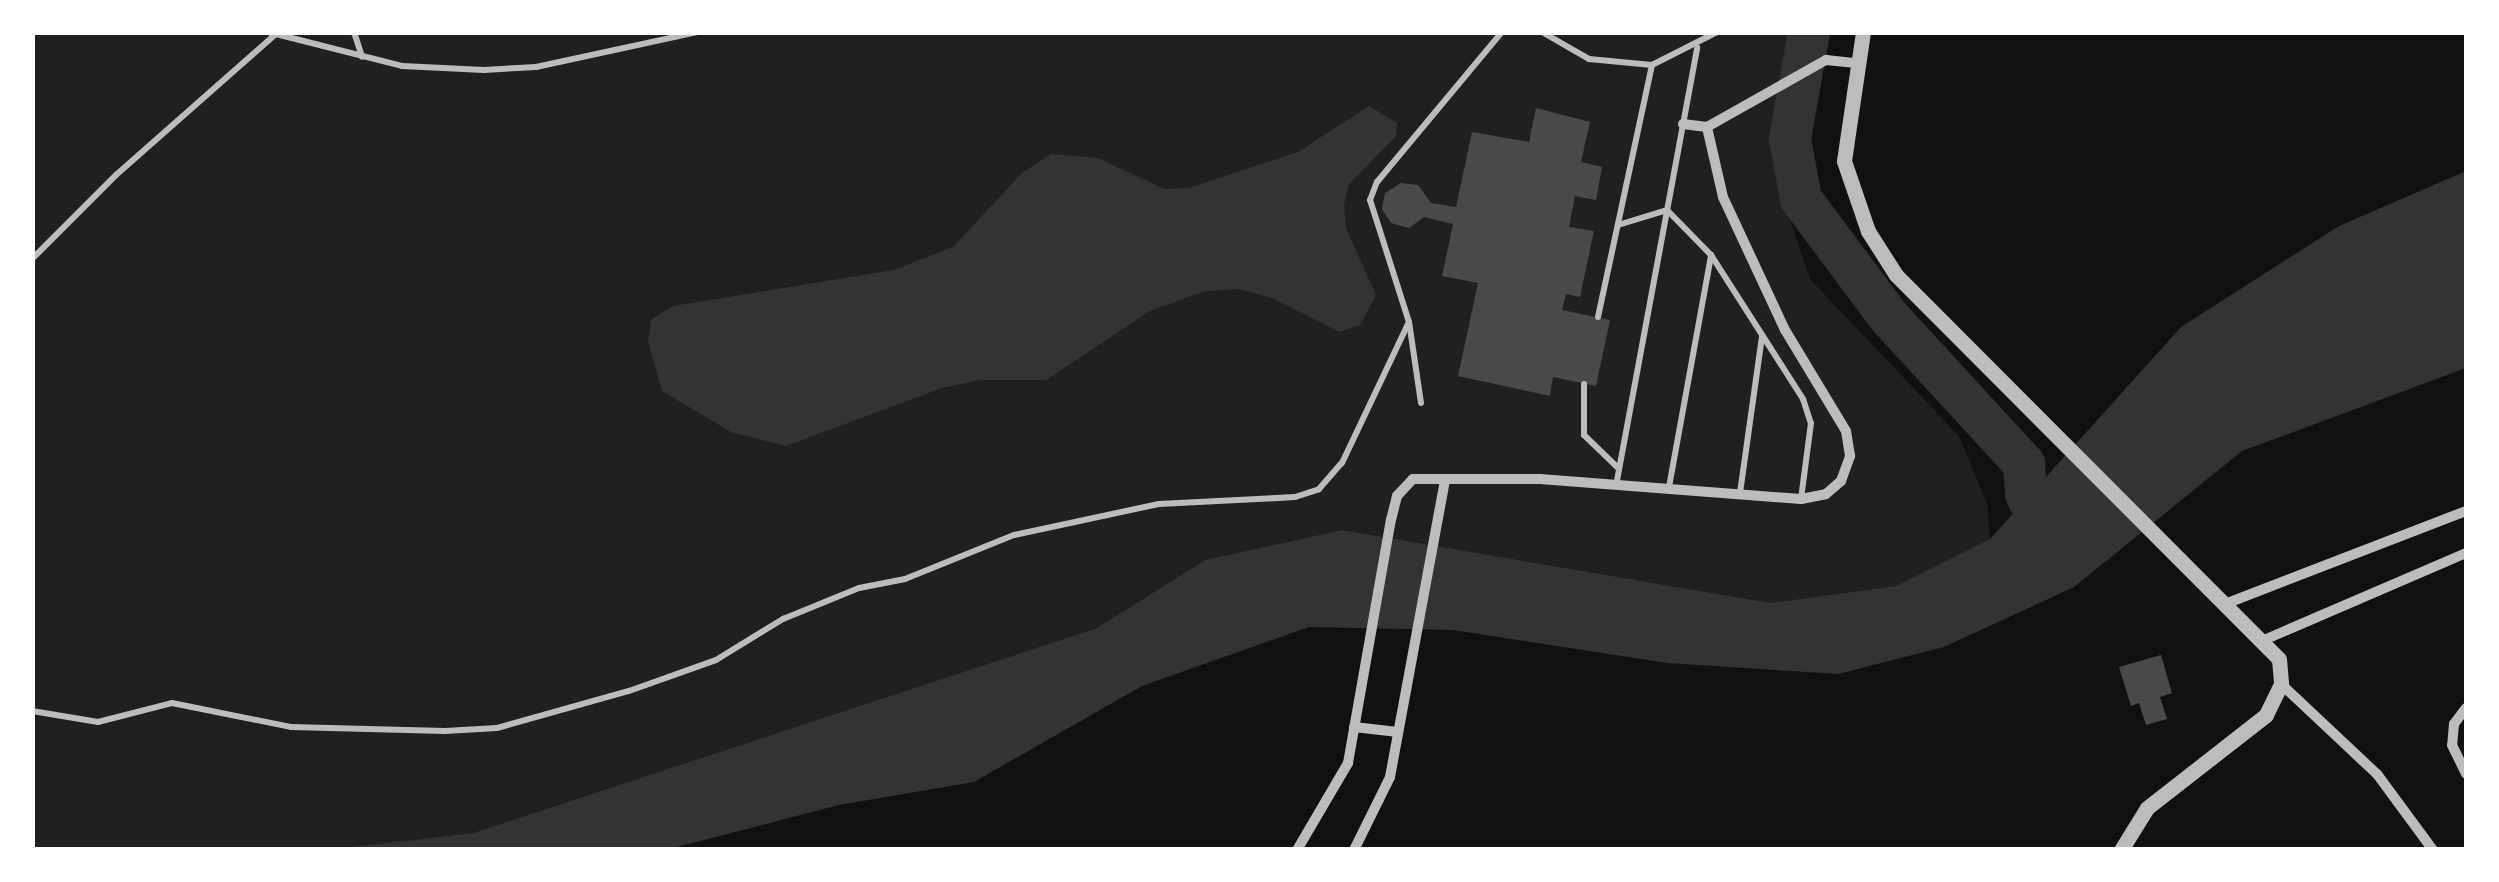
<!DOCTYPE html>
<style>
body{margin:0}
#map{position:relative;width:2499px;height:882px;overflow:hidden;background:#111;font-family:Overpass,sans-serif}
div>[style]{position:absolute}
.green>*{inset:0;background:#202020}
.water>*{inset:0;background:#333}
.river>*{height:42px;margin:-21px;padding:0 21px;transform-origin:21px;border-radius:21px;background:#333}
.building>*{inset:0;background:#4a4a4a}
.service>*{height:6px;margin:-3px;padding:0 3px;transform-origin:3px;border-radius:3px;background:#bcbcbc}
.minor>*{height:10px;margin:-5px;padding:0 5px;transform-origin:5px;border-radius:5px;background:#bcbcbc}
.tertiary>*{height:15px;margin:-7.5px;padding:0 7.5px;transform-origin:7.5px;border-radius:7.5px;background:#bcbcbc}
span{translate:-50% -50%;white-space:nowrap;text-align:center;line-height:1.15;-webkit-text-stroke:9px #fff;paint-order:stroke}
.frame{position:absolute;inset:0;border:35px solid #fff;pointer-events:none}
</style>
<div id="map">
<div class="green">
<div style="clip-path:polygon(32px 33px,1791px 33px,1776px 103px,1775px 175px,1810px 279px,1959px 436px,1987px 504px,1990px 539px,1896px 586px,1771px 603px,1342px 530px,1205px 560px,1097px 628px,473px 833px,324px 850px,33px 849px)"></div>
</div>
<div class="water">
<div style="clip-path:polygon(1369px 106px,1397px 123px,1396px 136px,1349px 184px,1344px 205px,1346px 228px,1376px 295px,1360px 325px,1340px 332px,1272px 298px,1239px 289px,1205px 291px,1150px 311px,1046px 380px,980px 380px,942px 388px,786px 446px,731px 432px,662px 391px,648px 341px,651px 320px,673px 306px,894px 270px,953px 247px,1022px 173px,1051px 154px,1098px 158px,1164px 189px,1189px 188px,1298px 152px)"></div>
<div style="clip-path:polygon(2466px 171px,2466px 368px,2242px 451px,2074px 587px,1944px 647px,1838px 674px,1667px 663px,1453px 630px,1309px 627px,1142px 686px,974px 782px,839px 805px,669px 849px,324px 850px,473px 833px,1097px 628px,1205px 560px,1342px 530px,1771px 603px,1896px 586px,1990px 539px,2181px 327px,2339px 226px)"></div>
</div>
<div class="river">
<div style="left:1809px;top:32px;width:109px;rotate:100.1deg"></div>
<div style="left:1790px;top:139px;width:61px;rotate:79.6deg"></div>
<div style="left:1801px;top:199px;width:147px;rotate:53.3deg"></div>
<div style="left:1889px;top:317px;width:200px;rotate:47.4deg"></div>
<div style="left:2024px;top:464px;width:30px;rotate:86deg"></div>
<div style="left:2026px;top:494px;width:56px;rotate:63.4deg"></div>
</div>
<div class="building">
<div style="clip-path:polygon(1536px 108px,1590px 122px,1581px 162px,1602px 167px,1596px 200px,1575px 196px,1569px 227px,1594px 231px,1580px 297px,1566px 294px,1562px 310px,1610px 320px,1596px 386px,1553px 377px,1550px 396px,1458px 376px,1478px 283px,1442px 276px,1453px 224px,1424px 217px,1409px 228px,1391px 223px,1382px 209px,1385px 193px,1401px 183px,1418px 185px,1431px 203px,1456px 207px,1472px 132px,1529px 142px)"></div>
<div style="clip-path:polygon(2161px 655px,2172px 693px,2160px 697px,2167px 719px,2146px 725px,2139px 703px,2131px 706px,2119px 667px)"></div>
</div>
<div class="service">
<div style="left:268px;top:32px;width:138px;rotate:14.2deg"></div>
<div style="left:402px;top:66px;width:82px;rotate:2.8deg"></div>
<div style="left:484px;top:70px;width:52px;rotate:-3.3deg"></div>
<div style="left:536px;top:67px;width:166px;rotate:-12.2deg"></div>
<div style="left:354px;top:32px;width:26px;rotate:72deg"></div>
<div style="left:1542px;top:32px;width:54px;rotate:29.9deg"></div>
<div style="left:1589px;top:59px;width:63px;rotate:5.4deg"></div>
<div style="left:1652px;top:65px;width:73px;rotate:-26.9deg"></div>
<div style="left:1618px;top:225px;width:51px;rotate:-17deg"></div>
<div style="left:1667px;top:210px;width:63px;rotate:45.6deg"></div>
<div style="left:1711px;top:255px;width:171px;rotate:57.4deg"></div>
<div style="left:1803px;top:399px;width:25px;rotate:72deg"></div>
<div style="left:1811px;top:423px;width:77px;rotate:97.5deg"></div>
<div style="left:32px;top:259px;width:119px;rotate:-45deg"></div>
<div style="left:116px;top:175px;width:212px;rotate:-41.4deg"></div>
<div style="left:1598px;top:317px;width:258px;rotate:-77.9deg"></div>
<div style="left:1584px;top:384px;width:51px;rotate:90deg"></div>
<div style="left:1584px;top:435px;width:47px;rotate:44.1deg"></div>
<div style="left:1421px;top:403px;width:82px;rotate:-98.4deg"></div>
<div style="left:1409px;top:322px;width:128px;rotate:-107.7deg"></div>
<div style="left:1370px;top:200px;width:19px;rotate:-69deg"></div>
<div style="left:1377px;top:182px;width:195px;rotate:-50.2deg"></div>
<div style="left:1616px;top:486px;width:446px;rotate:-79.5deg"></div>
<div style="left:1669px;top:487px;width:236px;rotate:-79.7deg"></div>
<div style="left:1740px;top:493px;width:159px;rotate:-82deg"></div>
<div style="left:32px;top:711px;width:67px;rotate:9.5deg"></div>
<div style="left:98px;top:722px;width:76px;rotate:-14.4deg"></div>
<div style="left:172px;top:703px;width:121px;rotate:11.4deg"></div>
<div style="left:291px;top:727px;width:154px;rotate:1.5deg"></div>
<div style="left:445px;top:731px;width:52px;rotate:-3.3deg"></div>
<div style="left:497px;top:728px;width:137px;rotate:-15.7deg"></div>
<div style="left:629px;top:691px;width:92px;rotate:-19.6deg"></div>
<div style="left:716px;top:660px;width:79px;rotate:-31.5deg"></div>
<div style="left:783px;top:619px;width:82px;rotate:-22.2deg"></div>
<div style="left:859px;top:588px;width:47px;rotate:-11.1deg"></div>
<div style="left:905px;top:579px;width:118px;rotate:-22deg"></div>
<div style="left:1014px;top:535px;width:148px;rotate:-12.1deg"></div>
<div style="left:1159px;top:504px;width:136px;rotate:-2.9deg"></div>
<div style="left:1295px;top:497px;width:25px;rotate:-18deg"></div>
<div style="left:1319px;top:489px;width:35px;rotate:-49deg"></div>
<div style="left:1342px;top:463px;width:156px;rotate:-64.6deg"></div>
</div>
<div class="minor">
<div style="left:1683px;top:124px;width:24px;rotate:7deg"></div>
<div style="left:1707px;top:127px;width:137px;rotate:-29.4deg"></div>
<div style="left:1826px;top:60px;width:30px;rotate:6deg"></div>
<div style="left:2225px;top:604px;width:258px;rotate:-21.1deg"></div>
<div style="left:2264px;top:640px;width:220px;rotate:-23.3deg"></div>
<div style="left:2281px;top:684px;width:132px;rotate:43.2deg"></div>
<div style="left:2377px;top:774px;width:94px;rotate:53.6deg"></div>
<div style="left:2466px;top:708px;width:20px;rotate:127deg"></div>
<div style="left:2454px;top:724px;width:21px;rotate:95deg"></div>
<div style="left:2452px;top:745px;width:32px;rotate:64deg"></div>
<div style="left:1354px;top:727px;width:44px;rotate:6.5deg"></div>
<div style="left:1297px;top:850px;width:101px;rotate:-59.6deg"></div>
<div style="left:1348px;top:763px;width:247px;rotate:-80deg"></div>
<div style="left:1391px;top:520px;width:25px;rotate:-76deg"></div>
<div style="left:1397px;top:496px;width:23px;rotate:-47deg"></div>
<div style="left:1413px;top:479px;width:127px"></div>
<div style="left:1540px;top:479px;width:262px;rotate:4.4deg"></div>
<div style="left:1801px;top:499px;width:25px;rotate:-11deg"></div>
<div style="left:1826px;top:494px;width:20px;rotate:-41deg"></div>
<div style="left:1841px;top:481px;width:27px;rotate:-70deg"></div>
<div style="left:1850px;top:456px;width:25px;rotate:-99deg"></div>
<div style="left:1846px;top:431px;width:118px;rotate:-121.1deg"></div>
<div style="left:1785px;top:330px;width:147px;rotate:-115deg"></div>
<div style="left:1723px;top:197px;width:72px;rotate:-102.9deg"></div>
<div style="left:1354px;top:850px;width:81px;rotate:-63.7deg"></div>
<div style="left:1390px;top:777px;width:303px;rotate:-79.5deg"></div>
</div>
<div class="tertiary">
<div style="left:1863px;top:32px;width:130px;rotate:98.4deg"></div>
<div style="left:1844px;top:161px;width:74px;rotate:71.1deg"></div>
<div style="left:1868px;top:231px;width:52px;rotate:57.5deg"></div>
<div style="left:1896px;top:275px;width:542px;rotate:45.07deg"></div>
<div style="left:2279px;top:659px;width:25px;rotate:85deg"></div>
<div style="left:2281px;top:684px;width:34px;rotate:116deg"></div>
<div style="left:2266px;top:715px;width:151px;rotate:142deg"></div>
<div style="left:2147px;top:808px;width:49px;rotate:121.8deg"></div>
</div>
<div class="frame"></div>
</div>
